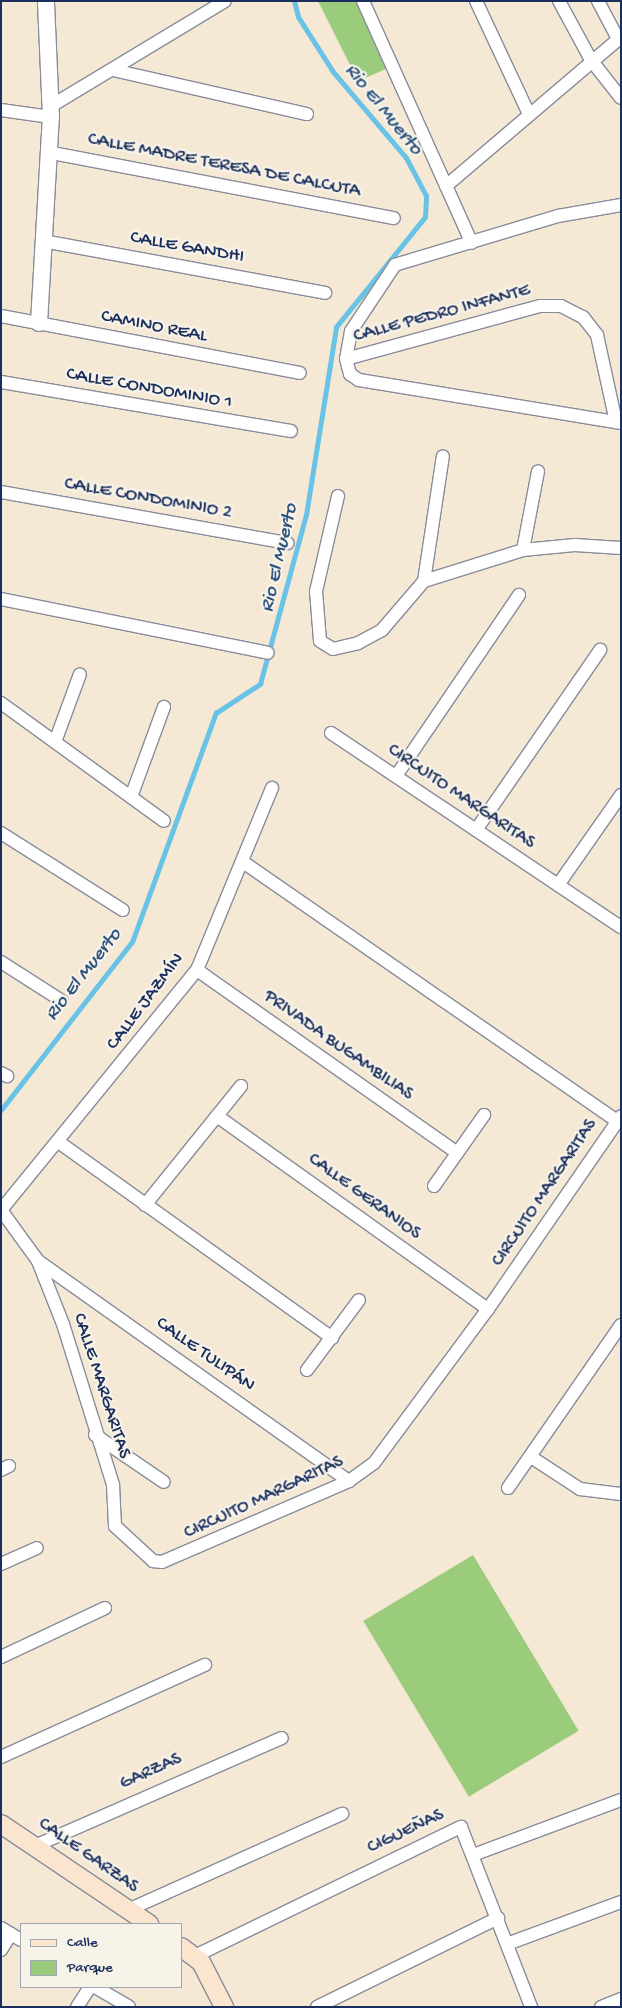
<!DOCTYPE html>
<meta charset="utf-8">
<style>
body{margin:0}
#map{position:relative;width:622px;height:2008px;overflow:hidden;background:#f5e9d5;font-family:"Gochi Hand",sans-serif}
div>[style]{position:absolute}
.green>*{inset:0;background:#9acc7c;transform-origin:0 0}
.stream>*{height:4.5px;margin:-2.25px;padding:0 2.25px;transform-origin:2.25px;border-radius:2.25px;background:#68c3e6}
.roads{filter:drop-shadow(1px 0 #888c9a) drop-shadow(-1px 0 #888c9a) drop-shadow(0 1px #888c9a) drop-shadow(0 -1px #888c9a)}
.minor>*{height:12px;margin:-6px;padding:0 6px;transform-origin:6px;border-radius:6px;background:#fff}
.tertiary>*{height:16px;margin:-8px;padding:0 8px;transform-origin:8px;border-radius:8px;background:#fff}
.secondary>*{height:18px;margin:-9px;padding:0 9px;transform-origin:9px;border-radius:9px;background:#fbe5cf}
span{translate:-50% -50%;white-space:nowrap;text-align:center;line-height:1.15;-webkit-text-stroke:4.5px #f7f3e8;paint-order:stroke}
.street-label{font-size:19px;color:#1b2f5e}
.water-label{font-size:20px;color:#2e5480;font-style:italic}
.frame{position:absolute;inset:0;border:2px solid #1b2f5e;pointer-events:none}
.legend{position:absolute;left:20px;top:1923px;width:162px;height:65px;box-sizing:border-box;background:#f7f3e8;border:1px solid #9fa5b1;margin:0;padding:6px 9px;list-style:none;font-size:15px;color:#1b2f5e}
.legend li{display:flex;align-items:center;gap:10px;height:25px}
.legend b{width:25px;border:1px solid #9fa5b1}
</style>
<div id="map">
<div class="green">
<div style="clip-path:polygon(318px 1px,362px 1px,393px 66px,358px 81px)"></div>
<div style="left:473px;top:1555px;width:205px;height:128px;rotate:59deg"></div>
</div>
<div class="stream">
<div style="left:1px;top:1110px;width:213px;rotate:-52.1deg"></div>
<div style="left:132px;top:942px;width:244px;rotate:-69.9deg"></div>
<div style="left:216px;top:713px;width:53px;rotate:-33.4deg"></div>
<div style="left:260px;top:684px;width:175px;rotate:-74.8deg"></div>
<div style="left:306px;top:515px;width:190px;rotate:-80.9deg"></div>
<div style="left:336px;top:327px;width:141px;rotate:-51deg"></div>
<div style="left:425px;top:217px;width:21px;rotate:-87deg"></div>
<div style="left:426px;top:196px;width:43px;rotate:-117.8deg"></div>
<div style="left:406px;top:158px;width:113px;rotate:-130.3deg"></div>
<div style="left:333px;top:72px;width:65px;rotate:-122.5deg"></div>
<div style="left:298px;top:17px;width:16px;rotate:-104deg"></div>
</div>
<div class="roads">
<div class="minor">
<div style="left:363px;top:1px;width:265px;rotate:65.8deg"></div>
<div style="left:476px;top:1px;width:125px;rotate:64.9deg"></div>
<div style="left:559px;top:1px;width:67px;rotate:61.5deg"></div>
<div style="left:591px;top:60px;width:48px;rotate:51.7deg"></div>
<div style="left:598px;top:1px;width:43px;rotate:62.2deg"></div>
<div style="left:113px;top:70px;width:199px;rotate:12.8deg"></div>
<div style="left:51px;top:106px;width:203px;rotate:-31.1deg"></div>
<div style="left:1px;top:110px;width:50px;rotate:8deg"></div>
<div style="left:47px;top:152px;width:353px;rotate:10.8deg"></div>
<div style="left:446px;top:186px;width:230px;rotate:-40.4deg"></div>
<div style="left:621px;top:205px;width:64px;rotate:170.1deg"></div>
<div style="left:558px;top:216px;width:170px;rotate:163.3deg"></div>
<div style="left:395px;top:265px;width:79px;rotate:123.7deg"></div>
<div style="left:351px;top:331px;width:28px;rotate:100deg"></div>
<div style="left:346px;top:359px;width:16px;rotate:75deg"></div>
<div style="left:350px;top:374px;width:11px;rotate:34deg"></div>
<div style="left:359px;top:380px;width:266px;rotate:9.3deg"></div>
<div style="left:43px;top:241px;width:287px;rotate:10.4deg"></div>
<div style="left:1px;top:316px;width:304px;rotate:10.8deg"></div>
<div style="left:346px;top:359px;width:201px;rotate:-15.3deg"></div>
<div style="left:540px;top:306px;width:21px"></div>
<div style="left:561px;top:306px;width:25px;rotate:27deg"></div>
<div style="left:583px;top:317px;width:23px;rotate:52deg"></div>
<div style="left:597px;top:335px;width:89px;rotate:77.7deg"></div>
<div style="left:1px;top:382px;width:294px;rotate:9.6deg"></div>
<div style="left:1px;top:492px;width:291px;rotate:10.1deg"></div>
<div style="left:338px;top:496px;width:98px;rotate:103deg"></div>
<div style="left:316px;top:591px;width:50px;rotate:85.4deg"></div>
<div style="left:320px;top:641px;width:15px;rotate:32deg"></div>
<div style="left:333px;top:649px;width:26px;rotate:-13deg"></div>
<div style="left:358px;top:643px;width:27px;rotate:-28deg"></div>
<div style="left:382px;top:630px;width:65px;rotate:-49.4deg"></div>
<div style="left:424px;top:581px;width:126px;rotate:-81.4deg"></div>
<div style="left:523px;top:550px;width:80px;rotate:-79.2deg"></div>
<div style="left:424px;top:581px;width:104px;rotate:-17.4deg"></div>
<div style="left:523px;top:550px;width:52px;rotate:-5.5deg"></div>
<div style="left:575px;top:545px;width:46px;rotate:3.7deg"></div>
<div style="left:1px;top:599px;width:272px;rotate:11.4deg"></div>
<div style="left:1px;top:703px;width:201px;rotate:35.9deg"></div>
<div style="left:331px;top:733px;width:349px;rotate:33.8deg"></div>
<div style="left:55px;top:742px;width:72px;rotate:-69.8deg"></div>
<div style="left:396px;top:776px;width:219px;rotate:-55.8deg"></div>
<div style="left:131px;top:797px;width:96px;rotate:-69.9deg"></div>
<div style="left:476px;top:830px;width:219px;rotate:-55.4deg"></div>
<div style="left:1px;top:833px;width:144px;rotate:32.3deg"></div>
<div style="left:243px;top:862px;width:455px;rotate:34.7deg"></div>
<div style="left:558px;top:885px;width:110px;rotate:-55deg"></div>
<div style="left:1px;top:962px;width:72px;rotate:32.6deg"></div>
<div style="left:197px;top:970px;width:318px;rotate:35.1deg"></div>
<div style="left:1px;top:1073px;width:7px;rotate:27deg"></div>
<div style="left:217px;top:1116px;width:333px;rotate:35.5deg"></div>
<div style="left:60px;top:1143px;width:335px;rotate:35.6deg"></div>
<div style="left:434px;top:1186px;width:87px;rotate:-54.8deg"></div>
<div style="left:145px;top:1205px;width:153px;rotate:-51.1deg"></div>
<div style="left:1px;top:1210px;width:63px;rotate:54deg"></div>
<div style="left:38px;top:1261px;width:68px;rotate:68.4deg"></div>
<div style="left:63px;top:1324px;width:169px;rotate:72.7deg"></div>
<div style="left:113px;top:1485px;width:41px;rotate:87.2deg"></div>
<div style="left:115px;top:1526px;width:52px;rotate:42.6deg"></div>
<div style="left:153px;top:1561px;width:9px;rotate:6deg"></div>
<div style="left:162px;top:1562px;width:204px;rotate:-23.4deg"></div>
<div style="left:349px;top:1481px;width:31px;rotate:-36deg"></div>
<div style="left:374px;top:1463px;width:192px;rotate:-53.5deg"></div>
<div style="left:488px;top:1309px;width:234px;rotate:-55.4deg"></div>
<div style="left:1px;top:1210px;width:310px;rotate:-50.8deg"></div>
<div style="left:197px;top:970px;width:197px;rotate:-67.6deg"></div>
<div style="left:38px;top:1261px;width:381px;rotate:35.3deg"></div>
<div style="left:307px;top:1370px;width:87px;rotate:-53.4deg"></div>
<div style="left:95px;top:1435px;width:83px;rotate:34.3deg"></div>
<div style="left:531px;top:1457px;width:59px;rotate:33.1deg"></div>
<div style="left:580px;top:1489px;width:41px;rotate:7deg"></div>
<div style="left:1px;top:1470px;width:9px;rotate:-27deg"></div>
<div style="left:508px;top:1488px;width:198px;rotate:-55.3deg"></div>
<div style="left:1px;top:1564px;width:39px;rotate:-24deg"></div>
<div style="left:1px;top:1657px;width:115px;rotate:-25.2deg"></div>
<div style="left:1px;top:1757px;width:224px;rotate:-24.3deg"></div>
<div style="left:37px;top:1845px;width:267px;rotate:-23.6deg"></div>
<div style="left:473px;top:1855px;width:158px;rotate:-20.4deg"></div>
<div style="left:128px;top:1910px;width:235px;rotate:-24.2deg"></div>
<div style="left:1px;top:1928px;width:23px;rotate:31deg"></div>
<div style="left:507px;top:1944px;width:121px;rotate:-20.2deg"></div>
<div style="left:1px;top:1950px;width:19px;rotate:-58deg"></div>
<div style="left:195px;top:1956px;width:296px;rotate:-25.9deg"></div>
<div style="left:461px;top:1827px;width:193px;rotate:68.7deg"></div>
<div style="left:95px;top:1987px;width:39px;rotate:30deg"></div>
<div style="left:77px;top:2007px;width:24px;rotate:-57deg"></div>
<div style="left:317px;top:2007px;width:202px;rotate:-26.2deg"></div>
<div style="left:601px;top:2007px;width:22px;rotate:-22deg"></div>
</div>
<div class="tertiary">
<div style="left:39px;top:323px;width:206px;rotate:-86.7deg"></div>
<div style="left:51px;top:117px;width:116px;rotate:-92.5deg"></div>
</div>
<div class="secondary">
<div style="left:1px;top:1824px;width:179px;rotate:34deg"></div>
<div style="left:181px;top:1947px;width:25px;rotate:37deg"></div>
<div style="left:201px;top:1962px;width:51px;rotate:62.9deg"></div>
</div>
</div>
<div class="street-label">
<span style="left:224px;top:166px;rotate:11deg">CALLE MADRE TERESA DE CALCUTA</span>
<span style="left:187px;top:248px;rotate:10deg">CALLE GANDHI</span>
<span style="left:442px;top:314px;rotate:-15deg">CALLE PEDRO INFANTE</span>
<span style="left:154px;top:327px;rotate:11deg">CAMINO REAL</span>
<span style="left:149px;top:389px;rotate:10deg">CALLE CONDOMINIO 1</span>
<span style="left:148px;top:499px;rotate:10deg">CALLE CONDOMINIO 2</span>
<span style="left:461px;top:797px;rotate:34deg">CIRCUITO MARGARITAS</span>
<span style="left:146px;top:1002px;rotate:-53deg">CALLE JAZMÍN</span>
<span style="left:338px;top:1046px;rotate:35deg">PRIVADA BUGAMBILIAS</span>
<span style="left:545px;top:1193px;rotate:-56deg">CIRCUITO MARGARITAS</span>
<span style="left:364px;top:1197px;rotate:36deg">CALLE GERANIOS</span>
<span style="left:205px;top:1355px;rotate:35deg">CALLE TULIPÁN</span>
<span style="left:101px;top:1386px;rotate:72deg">CALLE MARGARITAS</span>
<span style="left:264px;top:1498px;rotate:-25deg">CIRCUITO MARGARITAS</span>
<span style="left:151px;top:1772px;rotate:-24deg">GARZAS</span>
<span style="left:406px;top:1832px;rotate:-25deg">CIGUEÑAS</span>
<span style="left:88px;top:1856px;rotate:35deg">CALLE GARZAS</span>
</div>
<div class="water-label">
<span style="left:383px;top:110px;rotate:51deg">Rio El Muerto</span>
<span style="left:280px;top:558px;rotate:-77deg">Rio El Muerto</span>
<span style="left:84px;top:975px;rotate:-52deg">Rio El Muerto</span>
</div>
<div class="frame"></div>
<ul class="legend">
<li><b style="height:6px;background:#fbe5cf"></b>Calle</li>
<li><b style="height:14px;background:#9acc7c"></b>Parque</li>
</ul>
</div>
